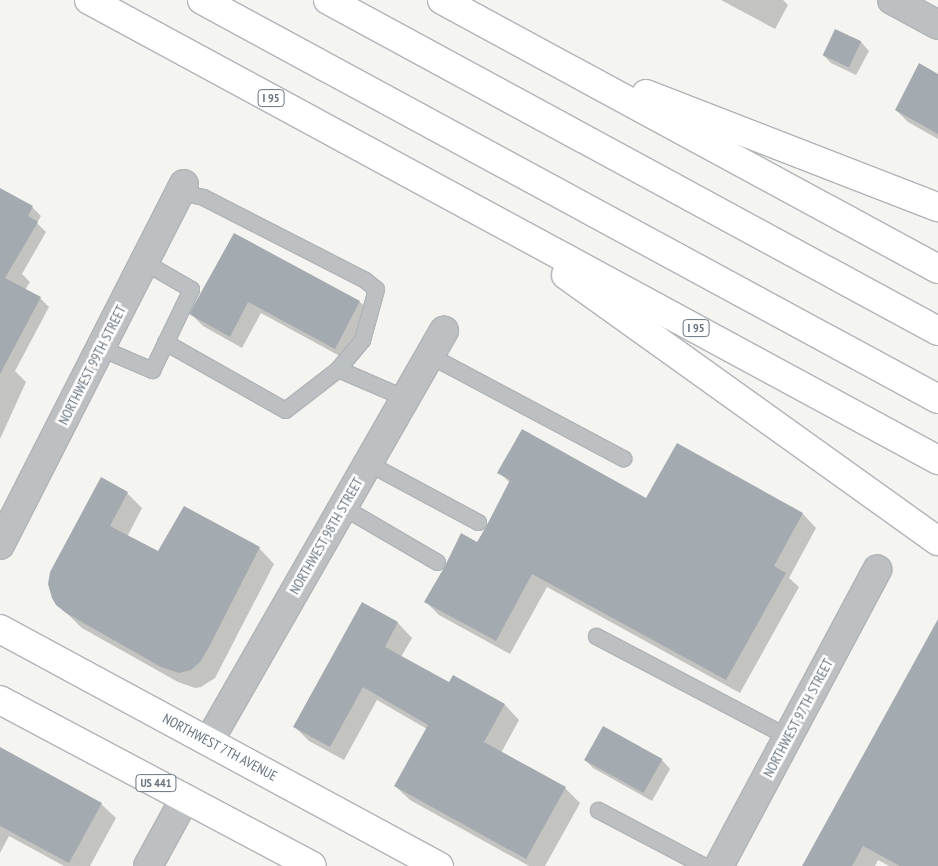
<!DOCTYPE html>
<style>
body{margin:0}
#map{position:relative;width:938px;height:866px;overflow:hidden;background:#f4f5f1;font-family:"PT Sans Narrow",sans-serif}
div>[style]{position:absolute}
.shadow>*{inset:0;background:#0003}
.building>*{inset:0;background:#a4abb0;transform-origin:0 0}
.roads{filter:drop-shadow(1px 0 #b0b4b7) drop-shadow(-1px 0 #b0b4b7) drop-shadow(0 1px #b0b4b7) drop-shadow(0 -1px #b0b4b7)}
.service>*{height:15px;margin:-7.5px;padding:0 7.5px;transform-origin:7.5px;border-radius:7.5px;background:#bcc0c3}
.minor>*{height:28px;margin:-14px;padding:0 14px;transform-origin:14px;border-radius:14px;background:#bcc0c3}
.primary>*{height:28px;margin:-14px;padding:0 14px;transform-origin:14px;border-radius:14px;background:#fff}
.motorway>*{height:28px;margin:-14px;padding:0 14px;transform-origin:14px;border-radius:14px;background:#fff}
span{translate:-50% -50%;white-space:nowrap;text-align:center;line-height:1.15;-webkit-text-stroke:5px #fff;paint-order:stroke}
.shield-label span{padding:1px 4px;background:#fff;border:1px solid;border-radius:4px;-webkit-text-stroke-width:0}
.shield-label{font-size:12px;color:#67747f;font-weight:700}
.street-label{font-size:14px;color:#67747f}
</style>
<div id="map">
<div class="shadow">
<div style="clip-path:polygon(721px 0,783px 0,788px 5px,775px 29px)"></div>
<div style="clip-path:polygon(836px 30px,861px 42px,869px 51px,856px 75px,831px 63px,823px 55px)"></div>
<div style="clip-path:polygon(938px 75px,938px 139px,908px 122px,896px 110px)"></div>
<div style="clip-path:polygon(0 189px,32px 207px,41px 216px,37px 223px,46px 232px,22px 274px,30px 282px,25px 290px,40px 298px,49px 307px,15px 371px,26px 382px,0 439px)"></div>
<div style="clip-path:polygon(234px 234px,360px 302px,372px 314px,347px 360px,261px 313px,242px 348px,203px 326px,191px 314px)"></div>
<div style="clip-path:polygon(678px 445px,803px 514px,816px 528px,789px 578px,799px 587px,740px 693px,547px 587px,510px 654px,439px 615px,425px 601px,477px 543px,510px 483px,499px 472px,647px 500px)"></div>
<div style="clip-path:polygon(127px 493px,142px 508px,127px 537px,158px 553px,259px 548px,274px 564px,215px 678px,201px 687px,195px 688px,178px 682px,82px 628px,57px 604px)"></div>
<div style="clip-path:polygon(363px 604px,398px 623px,412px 638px,401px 657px,450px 684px,454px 677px,505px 705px,519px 720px,501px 753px,565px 788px,580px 803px,545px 866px,529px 866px,410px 800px,395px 786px,427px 729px,377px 700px,344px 760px,309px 741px,295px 727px)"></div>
<div style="clip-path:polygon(938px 625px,938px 866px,889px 866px,878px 860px,875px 866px,808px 866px)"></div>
<div style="clip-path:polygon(603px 728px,662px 760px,670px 769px,652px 801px,593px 768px,585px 760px)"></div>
<div style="clip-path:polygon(0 749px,101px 804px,116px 818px,90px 866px,64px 866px,9px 836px,0 853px)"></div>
</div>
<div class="building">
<div style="left:835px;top:29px;width:29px;height:29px;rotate:25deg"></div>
<div style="clip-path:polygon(919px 63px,938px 74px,938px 134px,895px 110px)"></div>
<div style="clip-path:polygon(0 188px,33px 206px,28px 216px,38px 222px,5px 278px,41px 297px,0 374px)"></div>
<div style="clip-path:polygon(234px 233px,360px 301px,335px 349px,248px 302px,230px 337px,189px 314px)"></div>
<div style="clip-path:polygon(522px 429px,646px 498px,677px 443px,803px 513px,774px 566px,786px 573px,726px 680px,532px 574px,496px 641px,424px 602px,445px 566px,461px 533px,477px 542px,486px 527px,510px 480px,497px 473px)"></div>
<div style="clip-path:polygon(101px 477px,128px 492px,110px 526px,158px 551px,184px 506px,260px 547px,208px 649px,200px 662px,191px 670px,179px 673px,161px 667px,66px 613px,56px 605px,52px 598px,48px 584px,50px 572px)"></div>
<div style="clip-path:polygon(362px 602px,398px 622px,385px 647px,449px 682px,453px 675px,505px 704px,484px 742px,566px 787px,526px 859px,394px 786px,428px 725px,363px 687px,330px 747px,293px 727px)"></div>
<div style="clip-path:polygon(938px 619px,938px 866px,900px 866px,863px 846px,852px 866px,802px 866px)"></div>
<div style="left:603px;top:726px;width:68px;height:39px;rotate:29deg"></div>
<div style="clip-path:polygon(0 747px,102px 803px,69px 863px,0 826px)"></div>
</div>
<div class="roads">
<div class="service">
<div style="left:180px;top:192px;width:24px;rotate:12deg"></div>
<div style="left:203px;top:197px;width:182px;rotate:27.1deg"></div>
<div style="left:365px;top:280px;width:14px;rotate:39deg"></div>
<div style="left:376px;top:289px;width:53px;rotate:105.4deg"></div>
<div style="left:362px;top:340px;width:38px;rotate:130deg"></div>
<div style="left:165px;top:342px;width:138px;rotate:29.5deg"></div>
<div style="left:285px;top:410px;width:67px;rotate:-37.7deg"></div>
<div style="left:338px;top:369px;width:73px;rotate:23.4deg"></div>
<div style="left:101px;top:348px;width:56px;rotate:23.3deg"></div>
<div style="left:152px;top:370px;width:90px;rotate:-64.3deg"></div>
<div style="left:191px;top:289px;width:54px;rotate:-150.1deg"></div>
<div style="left:429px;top:355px;width:220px;rotate:28deg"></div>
<div style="left:368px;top:463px;width:125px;rotate:28.2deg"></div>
<div style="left:343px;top:507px;width:109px;rotate:30.3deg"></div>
<div style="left:596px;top:636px;width:217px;rotate:27.7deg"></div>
<div style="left:598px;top:810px;width:120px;rotate:27.8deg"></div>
</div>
<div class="minor">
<div style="left:892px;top:0;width:52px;rotate:28.5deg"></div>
<div style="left:0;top:545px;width:405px;rotate:-63deg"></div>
<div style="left:209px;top:741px;width:473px;rotate:-60.2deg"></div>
<div style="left:148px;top:866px;width:77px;rotate:-61.4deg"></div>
<div style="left:719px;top:866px;width:336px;rotate:-61.9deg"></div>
</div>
<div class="primary">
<div style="left:0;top:629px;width:499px;rotate:28.4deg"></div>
<div style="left:0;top:700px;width:353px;rotate:28deg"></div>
</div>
<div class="motorway">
<div style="left:89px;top:0;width:966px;rotate:28.45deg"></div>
<div style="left:202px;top:0;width:837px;rotate:28.46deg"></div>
<div style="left:328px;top:0;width:694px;rotate:28.49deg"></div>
<div style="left:442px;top:0;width:564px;rotate:28.47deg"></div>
<div style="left:646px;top:94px;width:313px;rotate:21.2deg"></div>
<div style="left:566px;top:275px;width:457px;rotate:35.6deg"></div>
</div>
</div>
<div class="shield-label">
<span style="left:271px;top:98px">I 95</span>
<span style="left:696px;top:328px">I 95</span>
<span style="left:156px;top:783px">US 441</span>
</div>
<div class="street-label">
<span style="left:92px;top:365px;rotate:-63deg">NORTHWEST 99TH STREET</span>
<span style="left:326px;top:536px;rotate:-60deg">NORTHWEST 98TH STREET</span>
<span style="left:798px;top:718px;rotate:-62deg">NORTHWEST 97TH STREET</span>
<span style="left:220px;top:747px;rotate:28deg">NORTHWEST 7TH AVENUE</span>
</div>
</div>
